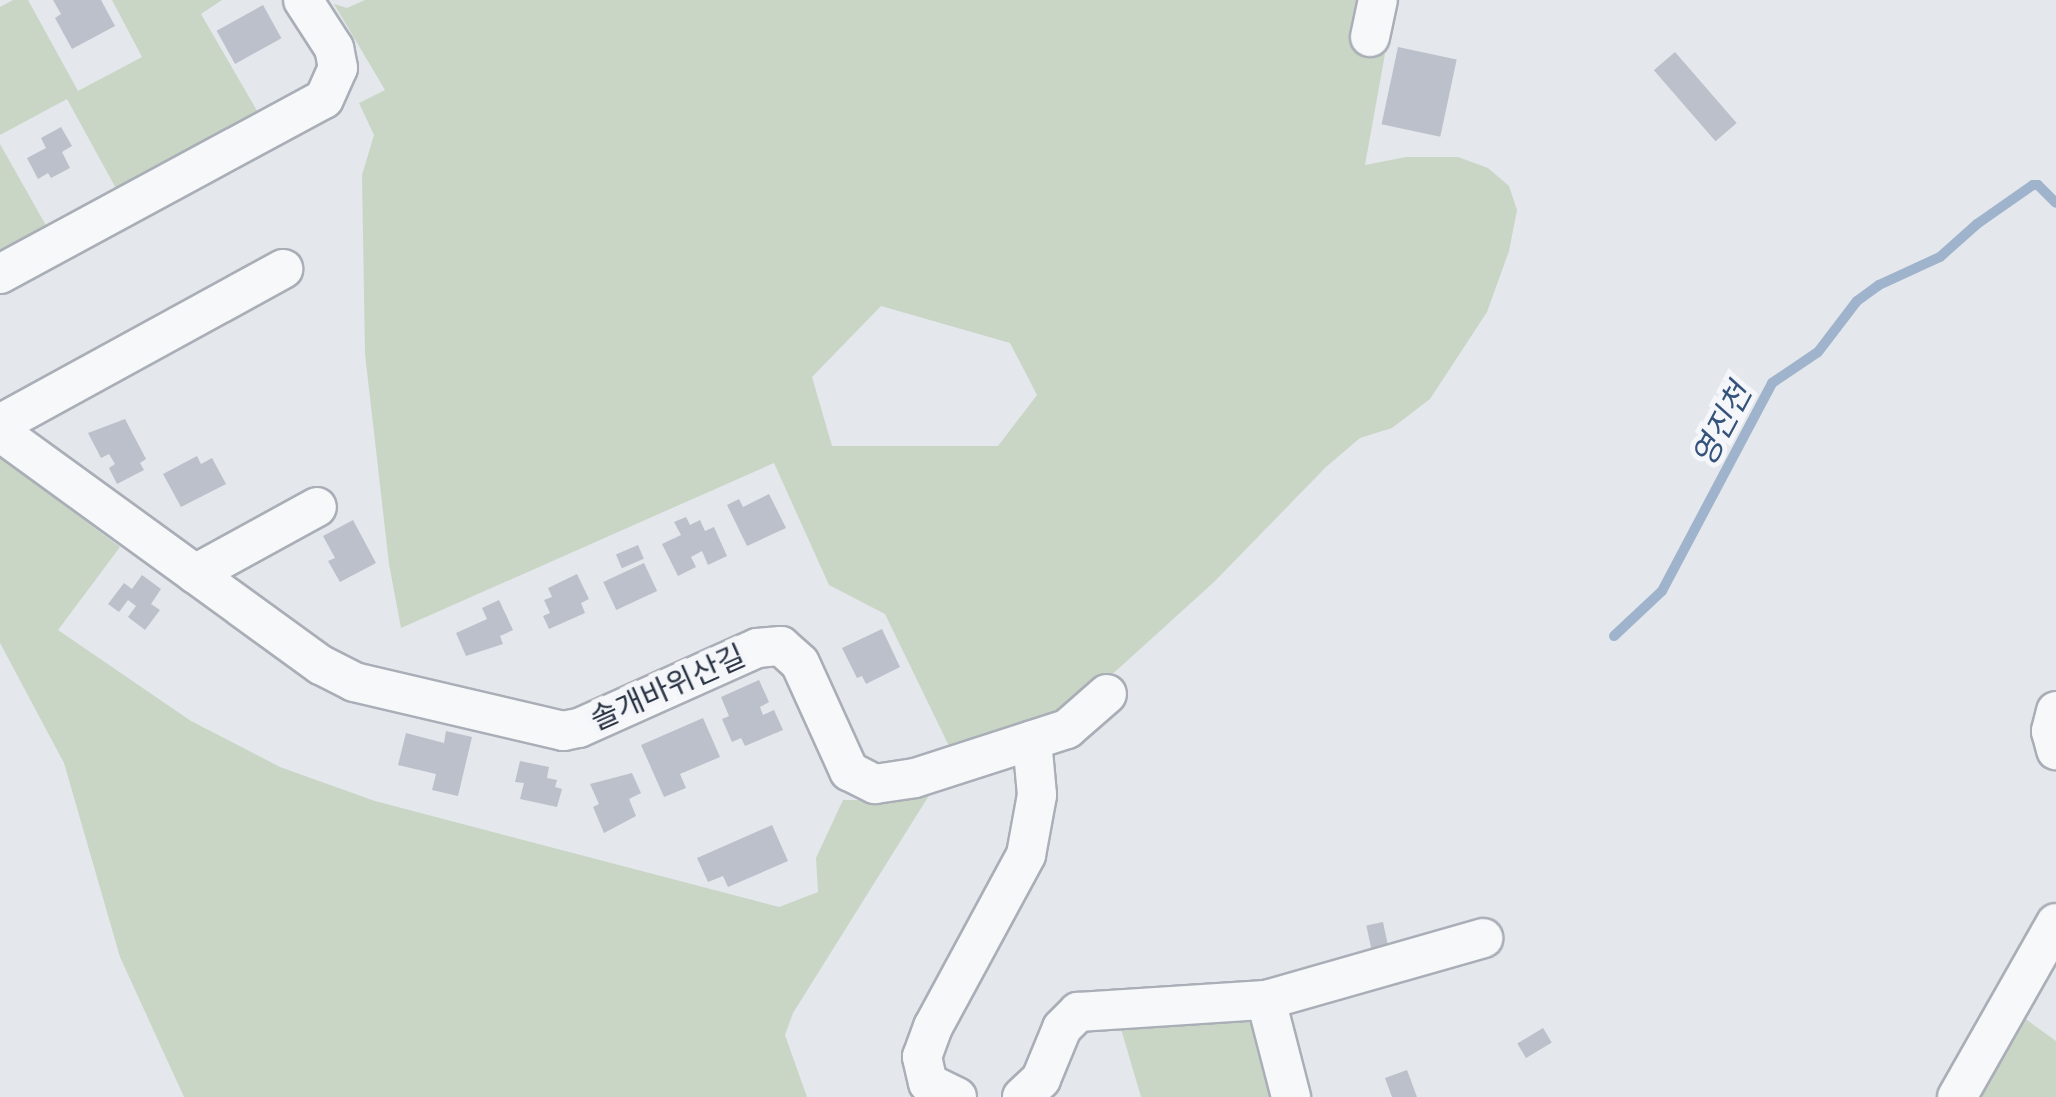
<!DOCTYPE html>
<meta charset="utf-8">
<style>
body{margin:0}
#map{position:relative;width:2056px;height:1097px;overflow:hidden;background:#e4e7ec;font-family:"Work Sans","Noto Sans KR",sans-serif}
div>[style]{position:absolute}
.green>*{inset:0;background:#c9d6c5}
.stream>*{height:10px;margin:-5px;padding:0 5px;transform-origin:5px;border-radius:5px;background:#9fb4cc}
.building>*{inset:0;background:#bbc0ca;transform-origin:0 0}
.roads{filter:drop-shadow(2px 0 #a9aeb7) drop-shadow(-2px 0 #a9aeb7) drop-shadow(0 2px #a9aeb7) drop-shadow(0 -2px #a9aeb7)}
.minor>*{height:38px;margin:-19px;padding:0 19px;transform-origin:19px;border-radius:19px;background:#f7f8fa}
span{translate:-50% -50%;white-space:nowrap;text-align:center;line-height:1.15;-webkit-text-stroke:10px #f4f6f9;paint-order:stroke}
.street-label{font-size:30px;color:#2b3445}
.water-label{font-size:32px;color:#34527a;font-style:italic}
</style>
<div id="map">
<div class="green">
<div style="clip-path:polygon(13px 0,28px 0,78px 91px,142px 57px,112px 0,222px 0,201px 14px,260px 116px,118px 192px,67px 99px,0 135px,0 7px)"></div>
<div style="clip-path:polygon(evenodd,365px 0,1369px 0,1359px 48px,1385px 54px,1365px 165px,1406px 157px,1458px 157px,1488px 168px,1509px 186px,1517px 210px,1509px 251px,1487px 312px,1430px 399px,1392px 428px,1360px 438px,1326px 467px,1214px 582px,1117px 670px,1056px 719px,949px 746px,885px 614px,829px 585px,774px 463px,401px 628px,389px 564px,365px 354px,362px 175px,374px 135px,359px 103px,385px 90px,334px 4px,347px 8px,365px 0,881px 306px,1010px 343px,1037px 395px,998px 446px,832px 446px,812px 377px,881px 306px)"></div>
<div style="clip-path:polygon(0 144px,48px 229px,0 255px)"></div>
<div style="clip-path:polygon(0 457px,120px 547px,58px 630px,191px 721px,280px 767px,375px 801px,779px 907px,818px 892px,816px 858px,843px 800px,886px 800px,933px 789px,793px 1013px,785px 1035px,807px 1097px,184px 1097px,120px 957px,64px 763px,0 643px)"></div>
<div style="clip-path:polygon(2020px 1015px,2056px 1041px,2056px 1097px,1970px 1097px)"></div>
<div style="clip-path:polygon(1245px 1018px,1254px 1022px,1277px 1097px,1141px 1097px,1119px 1022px)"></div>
</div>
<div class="stream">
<div style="left:1614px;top:636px;width:66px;rotate:-43.2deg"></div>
<div style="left:1662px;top:591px;width:235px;rotate:-62.1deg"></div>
<div style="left:1772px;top:383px;width:55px;rotate:-34deg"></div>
<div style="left:1818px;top:352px;width:64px;rotate:-52.6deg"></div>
<div style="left:1857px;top:301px;width:27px;rotate:-36deg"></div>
<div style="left:1879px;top:285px;width:67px;rotate:-24.7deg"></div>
<div style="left:1940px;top:257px;width:50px;rotate:-41.7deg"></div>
<div style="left:1977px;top:224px;width:68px;rotate:-34.9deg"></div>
<div style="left:2033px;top:185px;width:5px"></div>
<div style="left:2038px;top:185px;width:25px;rotate:45deg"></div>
</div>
<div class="building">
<div style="clip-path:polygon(53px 0,101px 0,115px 26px,72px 49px,55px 18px,61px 14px)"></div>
<div style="left:263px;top:5px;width:38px;height:53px;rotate:61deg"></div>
<div style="left:1398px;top:47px;width:60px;height:79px;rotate:12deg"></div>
<div style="left:1675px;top:52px;width:94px;height:28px;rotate:49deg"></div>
<div style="clip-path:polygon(61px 127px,72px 146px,62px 152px,70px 168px,51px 178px,48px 173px,38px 179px,27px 158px,46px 148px,41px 138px)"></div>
<div style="clip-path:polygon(125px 419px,146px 459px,140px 463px,144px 470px,117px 484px,109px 468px,115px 464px,109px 454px,101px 458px,88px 433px)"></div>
<div style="clip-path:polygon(197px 456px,201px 464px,212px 458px,226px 484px,181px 507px,163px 474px)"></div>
<div style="clip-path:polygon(769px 494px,786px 528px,747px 546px,727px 505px,739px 499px,743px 507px)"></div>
<div style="clip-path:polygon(686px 517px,690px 525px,700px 520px,705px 531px,714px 527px,727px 556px,708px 565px,702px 551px,691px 557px,696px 567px,678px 576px,662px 544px,681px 535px,674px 522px)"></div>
<div style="clip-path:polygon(353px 520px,376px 563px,340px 582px,328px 561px,335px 558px,323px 536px)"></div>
<div style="left:638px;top:545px;width:15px;height:24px;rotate:67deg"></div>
<div style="left:644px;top:563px;width:31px;height:45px;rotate:65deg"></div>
<div style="clip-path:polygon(577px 574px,589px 599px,581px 603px,585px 613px,549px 629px,543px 616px,550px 613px,544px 600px,552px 597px,548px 588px)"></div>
<div style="clip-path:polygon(142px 575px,161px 589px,151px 604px,160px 610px,145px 630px,128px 617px,136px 606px,128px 600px,119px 612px,108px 604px,124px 583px,132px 589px)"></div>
<div style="clip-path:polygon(499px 600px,513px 630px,500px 636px,503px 644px,466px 656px,456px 633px,487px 619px,482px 608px)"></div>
<div style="clip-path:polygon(882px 629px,900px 667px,866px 684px,862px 676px,857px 678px,842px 648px)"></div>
<div style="clip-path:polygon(759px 680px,769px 702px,760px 707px,763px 715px,774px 710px,783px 730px,745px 746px,741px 738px,732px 742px,722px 719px,729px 716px,721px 697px)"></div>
<div style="clip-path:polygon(703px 718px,720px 757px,680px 774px,686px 788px,664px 797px,641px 745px)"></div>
<div style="clip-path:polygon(446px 731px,472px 737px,458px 796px,432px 790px,436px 774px,398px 765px,406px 733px,444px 743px)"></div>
<div style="clip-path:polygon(520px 761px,549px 767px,547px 778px,557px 780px,555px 787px,562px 789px,557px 807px,520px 799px,524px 783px,515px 782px)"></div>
<div style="clip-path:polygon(632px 773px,641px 793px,629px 799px,636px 816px,604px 833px,593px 807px,599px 804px,590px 784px)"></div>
<div style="clip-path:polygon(772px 825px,788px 861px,728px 887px,723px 876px,708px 882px,697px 858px)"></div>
<div style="left:1383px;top:922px;width:25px;height:17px;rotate:78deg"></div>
<div style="left:1543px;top:1028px;width:17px;height:30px;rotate:59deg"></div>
<div style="clip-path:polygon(1407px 1070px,1417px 1097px,1392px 1097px,1385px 1078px)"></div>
</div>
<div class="roads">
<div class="minor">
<div style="left:1370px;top:37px;width:38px;rotate:-78deg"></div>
<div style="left:0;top:274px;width:368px;rotate:-28.4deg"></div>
<div style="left:324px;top:99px;width:34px;rotate:-66deg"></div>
<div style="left:338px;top:68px;width:20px;rotate:-101deg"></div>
<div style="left:334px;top:48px;width:57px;rotate:-122.9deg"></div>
<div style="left:0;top:424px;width:323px;rotate:-28.7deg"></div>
<div style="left:0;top:432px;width:397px;rotate:36deg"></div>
<div style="left:321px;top:665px;width:37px;rotate:27deg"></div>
<div style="left:354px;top:682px;width:215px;rotate:13.2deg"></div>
<div style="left:563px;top:731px;width:16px;rotate:-11deg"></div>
<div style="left:579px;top:728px;width:195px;rotate:-24.2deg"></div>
<div style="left:757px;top:648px;width:24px;rotate:-5deg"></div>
<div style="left:781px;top:646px;width:25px;rotate:42deg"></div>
<div style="left:800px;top:663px;width:119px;rotate:65.6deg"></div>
<div style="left:849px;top:771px;width:29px;rotate:27deg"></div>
<div style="left:875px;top:784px;width:40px;rotate:-8.5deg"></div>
<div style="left:915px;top:778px;width:160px;rotate:-17.9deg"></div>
<div style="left:1067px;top:729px;width:53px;rotate:-41.2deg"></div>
<div style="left:195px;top:574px;width:139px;rotate:-28.8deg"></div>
<div style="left:2056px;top:711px;width:21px;rotate:104deg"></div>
<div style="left:2051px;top:731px;width:20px;rotate:75deg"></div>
<div style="left:1266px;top:1000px;width:100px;rotate:75.5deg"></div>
<div style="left:957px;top:1097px;width:32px;rotate:-154deg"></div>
<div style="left:928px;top:1083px;width:27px;rotate:-103deg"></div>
<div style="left:922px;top:1057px;width:32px;rotate:-70deg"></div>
<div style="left:933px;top:1027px;width:196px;rotate:-61.6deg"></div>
<div style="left:1026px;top:855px;width:61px;rotate:-79.6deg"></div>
<div style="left:1037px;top:795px;width:55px;rotate:-95.2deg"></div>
<div style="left:1022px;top:1097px;width:26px;rotate:-43deg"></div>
<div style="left:1041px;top:1079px;width:55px;rotate:-67.6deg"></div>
<div style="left:1062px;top:1028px;width:23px;rotate:-45deg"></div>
<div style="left:1078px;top:1012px;width:188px;rotate:-3.7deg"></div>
<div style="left:1266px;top:1000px;width:226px;rotate:-15.9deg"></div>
<div style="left:1957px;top:1097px;width:200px;rotate:-60.4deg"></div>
</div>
</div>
<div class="street-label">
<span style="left:668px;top:688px;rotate:-24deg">솔개바위산길</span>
</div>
<div class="water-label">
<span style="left:1722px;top:425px;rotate:-62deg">영진천</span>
</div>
</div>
